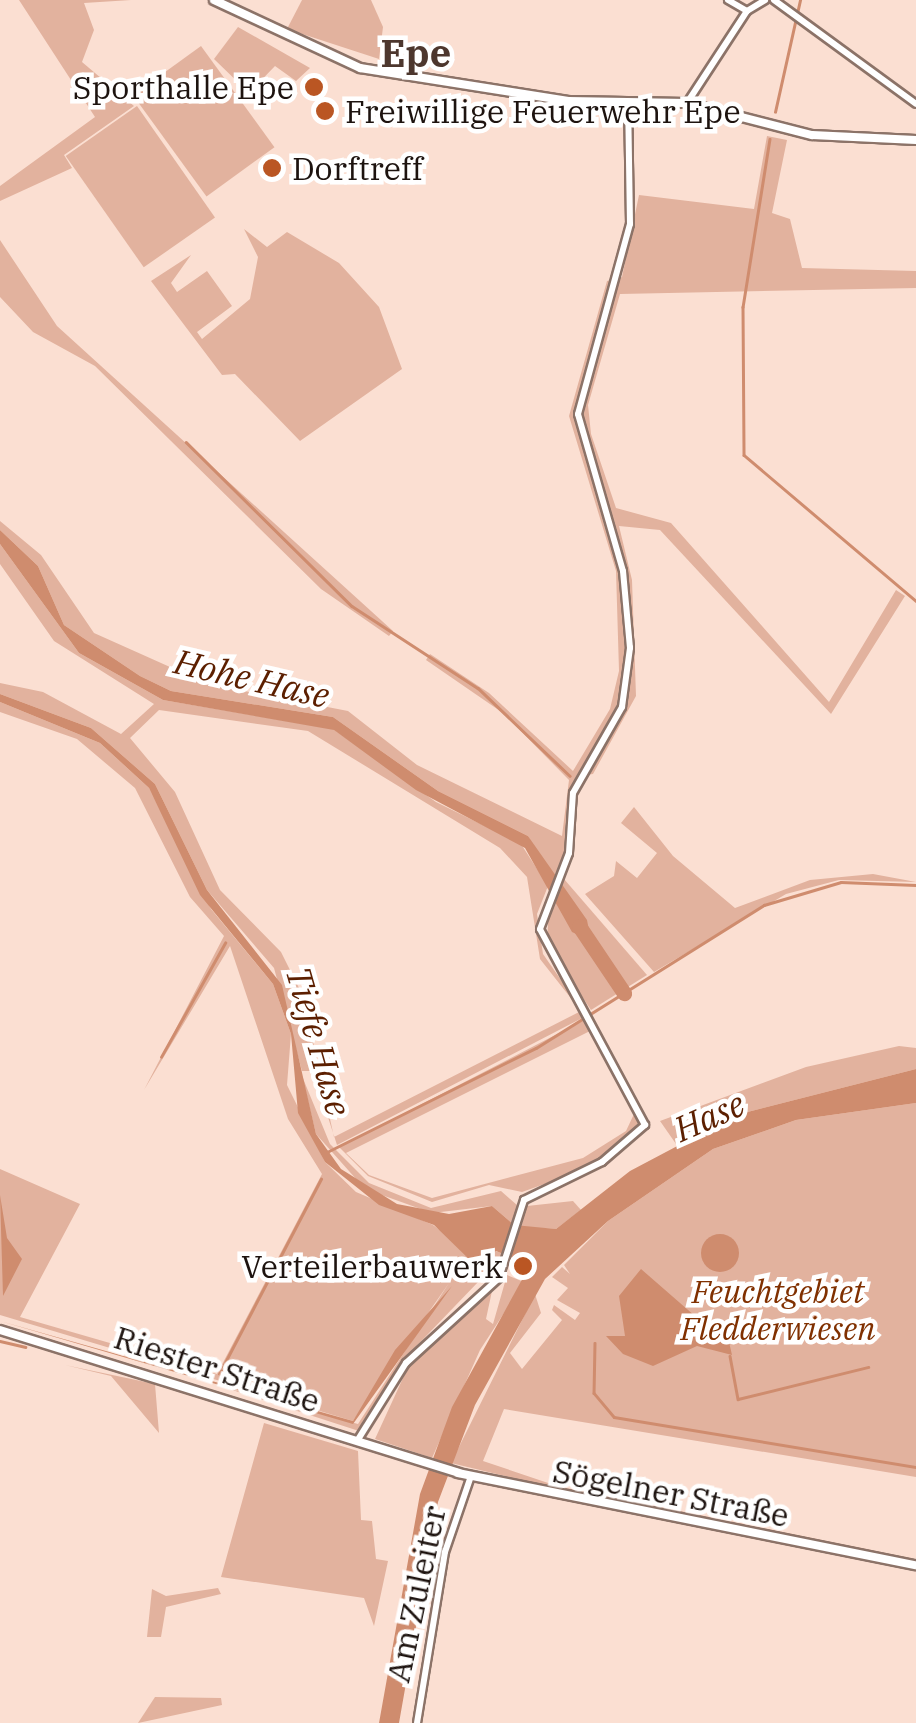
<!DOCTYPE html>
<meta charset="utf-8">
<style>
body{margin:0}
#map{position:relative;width:916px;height:1723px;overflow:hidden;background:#fbdfd2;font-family:"IBM Plex Serif",serif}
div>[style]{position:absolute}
.green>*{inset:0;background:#e2b29e;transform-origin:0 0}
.water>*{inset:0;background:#cf8c6e}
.round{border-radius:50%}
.stream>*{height:2.5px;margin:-1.25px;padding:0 1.25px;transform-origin:1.25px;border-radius:1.25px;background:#cf8c6e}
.river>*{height:15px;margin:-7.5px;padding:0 7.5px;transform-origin:7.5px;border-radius:7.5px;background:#cf8c6e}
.roads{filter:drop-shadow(2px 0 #8c7368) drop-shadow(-2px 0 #8c7368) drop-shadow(0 2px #8c7368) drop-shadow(0 -2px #8c7368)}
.minor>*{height:6px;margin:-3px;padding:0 3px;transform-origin:3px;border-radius:3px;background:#fff}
.tertiary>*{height:8px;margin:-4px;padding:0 4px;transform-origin:4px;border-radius:4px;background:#fff}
.dots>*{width:28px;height:28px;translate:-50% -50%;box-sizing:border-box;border:5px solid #fff;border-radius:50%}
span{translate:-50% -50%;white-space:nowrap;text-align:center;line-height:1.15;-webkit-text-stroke:9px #fff;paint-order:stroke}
.poi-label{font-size:32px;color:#1d130f}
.right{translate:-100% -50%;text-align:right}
.left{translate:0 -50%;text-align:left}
.park-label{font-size:32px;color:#803000;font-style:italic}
.street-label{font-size:32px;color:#1d130f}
.water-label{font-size:35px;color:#5c1f00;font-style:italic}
.quarter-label{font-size:38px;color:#4d372e;font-weight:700}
</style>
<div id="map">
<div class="green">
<div style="clip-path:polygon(19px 0,131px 0,84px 3px,94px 30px,82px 62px,134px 106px,64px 155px,72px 168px,0 201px,0 186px,95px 117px)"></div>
<div style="clip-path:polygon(302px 0,371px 0,383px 27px,379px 59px,287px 29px)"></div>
<div style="clip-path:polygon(238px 27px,310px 68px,296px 81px,275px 66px,249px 93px,214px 59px)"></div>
<div style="left:201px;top:46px;width:125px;height:84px;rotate:54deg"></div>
<div style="left:137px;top:106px;width:136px;height:87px;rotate:55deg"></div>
<div style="clip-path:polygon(767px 136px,787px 140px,772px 213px,790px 219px,802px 268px,916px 271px,916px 288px,620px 294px,588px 405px,591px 434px,616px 508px,671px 523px,829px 702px,896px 590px,905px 596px,831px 714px,660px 530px,619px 526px,632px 580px,636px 696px,593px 774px,579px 776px,569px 794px,565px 857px,552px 879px,528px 836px,438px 791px,333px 717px,171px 691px,140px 676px,64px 625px,38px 566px,0 530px,0 521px,41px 555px,94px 633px,208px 684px,348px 711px,417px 765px,562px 836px,569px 780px,503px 713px,426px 660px,430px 654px,489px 693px,573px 771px,610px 709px,619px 671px,616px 571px,569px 416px,607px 281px,622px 277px,639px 195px,754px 209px)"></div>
<div style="clip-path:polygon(244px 229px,267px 247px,287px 232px,339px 263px,379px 307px,402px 369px,300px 441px,235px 374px,222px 375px,151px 281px,191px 255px,171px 283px,177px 292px,207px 271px,232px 306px,197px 332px,202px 339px,250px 299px,258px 257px)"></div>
<div style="clip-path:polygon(0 240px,57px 326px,393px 631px,389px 636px,321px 589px,95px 366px,33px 332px,0 297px)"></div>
<div style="clip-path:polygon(evenodd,0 544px,79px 653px,163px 700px,333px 729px,436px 802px,521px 844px,548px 886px,537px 914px,543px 954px,586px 1016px,337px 1145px,313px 1071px,302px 1071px,274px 968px,207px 890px,155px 784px,91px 728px,0 694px,0 683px,43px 692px,121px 734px,154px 704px,54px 641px,0 564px,0 544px,159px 710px,308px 731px,500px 848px,527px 877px,540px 959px,581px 1011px,334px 1137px,303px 996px,281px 952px,220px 890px,175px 792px,130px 738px,159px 710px)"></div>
<div style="clip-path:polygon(0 702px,100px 743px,149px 788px,211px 909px,273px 984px,291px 1034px,287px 1085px,325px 1162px,356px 1192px,433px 1225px,486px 1265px,495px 1251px,505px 1254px,404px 1359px,359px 1431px,220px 1386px,358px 1424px,449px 1283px,353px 1421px,0 1315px,0 1169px,80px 1204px,20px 1317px,217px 1374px,322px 1174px,288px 1119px,230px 946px,144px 1090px,224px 936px,190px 897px,135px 788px,77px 739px,0 712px)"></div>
<div style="clip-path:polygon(634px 807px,673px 856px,735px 908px,810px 880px,873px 874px,916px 882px,839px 880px,786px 894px,654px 972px,585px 894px,614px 876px,616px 861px,637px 878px,657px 853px,621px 823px)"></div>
<div style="clip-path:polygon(564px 879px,647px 975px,591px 1010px,547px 944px,549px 902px)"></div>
<div style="clip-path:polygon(evenodd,588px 1018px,642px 1114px,631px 1139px,584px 1170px,522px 1192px,489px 1185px,432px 1202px,368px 1176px,339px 1147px,588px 1018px,590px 1031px,634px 1114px,626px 1131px,583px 1158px,432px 1198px,369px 1175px,346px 1153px,590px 1031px)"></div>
<div style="clip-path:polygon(899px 1046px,916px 1048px,916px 1069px,736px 1115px,676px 1144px,660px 1121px,806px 1067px)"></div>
<div style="clip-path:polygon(302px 1076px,330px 1144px,369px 1183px,431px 1208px,501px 1191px,517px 1205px,514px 1225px,492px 1206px,432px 1213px,365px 1189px,316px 1134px)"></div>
<div style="clip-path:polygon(916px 1103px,916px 1477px,504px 1409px,483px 1461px,557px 1486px,916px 1559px,687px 1520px,451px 1463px,535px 1294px,541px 1313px,510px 1353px,522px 1369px,562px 1320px,552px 1310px,554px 1305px,575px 1320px,580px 1313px,557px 1300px,568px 1288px,552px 1277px,562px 1267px,570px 1274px,564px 1265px,608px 1221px,713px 1149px,796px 1120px)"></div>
<div style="clip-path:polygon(573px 1201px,581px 1210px,556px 1229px,520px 1227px,527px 1206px)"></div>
<div style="clip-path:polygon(507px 1275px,524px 1282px,480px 1350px,432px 1458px,375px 1439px,409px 1365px,492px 1291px,486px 1319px,493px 1324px)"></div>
<div style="clip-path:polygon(65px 1365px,155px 1384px,159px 1433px,111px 1376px)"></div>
<div style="clip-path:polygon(264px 1423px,358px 1451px,361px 1520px,372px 1521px,376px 1559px,388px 1561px,374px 1626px,364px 1598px,221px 1577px)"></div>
<div style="clip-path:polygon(218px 1588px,221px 1594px,166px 1607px,161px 1637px,147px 1637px,152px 1589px,166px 1596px)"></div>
<div style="clip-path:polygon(155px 1697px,221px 1698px,222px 1705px,138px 1723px)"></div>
</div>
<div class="water">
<div style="clip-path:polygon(0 530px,38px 566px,64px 625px,140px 676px,171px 691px,333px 717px,438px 791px,528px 836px,587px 920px,591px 941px,572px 932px,525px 848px,416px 790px,334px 730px,163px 700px,79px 653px,0 544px)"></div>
<div style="clip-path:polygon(0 694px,91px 728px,155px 784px,207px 890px,282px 985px,316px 1134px,341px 1169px,397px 1204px,449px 1214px,492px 1206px,514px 1225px,556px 1229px,630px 1171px,736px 1115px,916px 1069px,916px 1103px,796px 1120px,713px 1149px,608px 1221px,545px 1279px,475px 1405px,438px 1502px,399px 1723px,379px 1723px,420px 1494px,452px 1407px,530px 1265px,496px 1251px,475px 1265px,434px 1225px,379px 1205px,325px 1162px,298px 1113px,291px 1034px,273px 984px,200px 895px,149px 788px,100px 743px,0 702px)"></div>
<div style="clip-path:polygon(0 1195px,7px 1238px,22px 1259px,3px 1296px)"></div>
<div class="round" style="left:701px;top:1234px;width:38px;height:38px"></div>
<div style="clip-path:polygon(641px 1269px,703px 1323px,726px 1329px,732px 1355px,697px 1346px,653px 1366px,623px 1354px,606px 1336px,625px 1336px,619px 1296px)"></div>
<div style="clip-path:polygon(452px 1286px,353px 1424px,0 1321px,353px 1421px,395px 1350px)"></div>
</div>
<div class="stream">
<div style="left:775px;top:112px;width:115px;rotate:-77.4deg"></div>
<div style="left:770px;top:139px;width:170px;rotate:99.1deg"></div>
<div style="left:743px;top:307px;width:148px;rotate:89.6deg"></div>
<div style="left:744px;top:455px;width:226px;rotate:40.3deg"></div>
<div style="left:186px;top:442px;width:233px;rotate:44.7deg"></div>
<div style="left:352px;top:606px;width:150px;rotate:33.1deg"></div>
<div style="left:478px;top:688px;width:127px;rotate:43.7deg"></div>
<div style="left:161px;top:1057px;width:131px;rotate:-60.7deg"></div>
<div style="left:327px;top:1152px;width:233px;rotate:-26.5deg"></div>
<div style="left:536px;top:1048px;width:269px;rotate:-32.1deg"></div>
<div style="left:764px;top:905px;width:80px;rotate:-16.6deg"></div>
<div style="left:841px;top:882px;width:75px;rotate:2.3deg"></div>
<div style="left:0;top:1341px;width:26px;rotate:13deg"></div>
<div style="left:595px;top:1343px;width:50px;rotate:91.1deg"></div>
<div style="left:594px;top:1393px;width:31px;rotate:50deg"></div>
<div style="left:614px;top:1417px;width:306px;rotate:9.4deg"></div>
<div style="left:730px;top:1356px;width:44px;rotate:79.5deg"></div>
<div style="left:738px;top:1399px;width:134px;rotate:-13.8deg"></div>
<div style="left:219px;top:1374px;width:220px;rotate:-62.4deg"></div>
</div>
<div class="river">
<div style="left:579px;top:926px;width:81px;rotate:56.1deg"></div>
</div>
<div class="roads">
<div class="minor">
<div style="left:728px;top:0;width:22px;rotate:30deg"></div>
<div style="left:774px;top:0;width:176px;rotate:36.2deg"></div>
<div style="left:687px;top:103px;width:110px;rotate:-56.9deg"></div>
<div style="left:747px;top:11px;width:21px;rotate:-31deg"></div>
<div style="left:357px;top:1441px;width:92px;rotate:-57.9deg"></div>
<div style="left:406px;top:1363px;width:126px;rotate:-42.4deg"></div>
<div style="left:499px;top:1278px;width:82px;rotate:-72.2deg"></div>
<div style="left:524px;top:1200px;width:87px;rotate:-26deg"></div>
<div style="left:602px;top:1162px;width:57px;rotate:-40.7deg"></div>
<div style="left:645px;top:1125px;width:222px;rotate:-118.2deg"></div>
<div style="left:540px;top:929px;width:81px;rotate:-69.1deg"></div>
<div style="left:569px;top:853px;width:60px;rotate:-86.2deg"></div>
<div style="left:573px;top:793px;width:99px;rotate:-60.3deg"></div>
<div style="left:622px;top:707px;width:60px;rotate:-82.3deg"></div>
<div style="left:630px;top:648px;width:77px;rotate:-95.2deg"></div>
<div style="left:623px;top:571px;width:163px;rotate:-106deg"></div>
<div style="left:578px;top:414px;width:197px;rotate:-74.7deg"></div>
<div style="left:630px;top:224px;width:122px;rotate:-90.9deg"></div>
<div style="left:417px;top:1723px;width:173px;rotate:-80.7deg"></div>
<div style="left:445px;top:1552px;width:80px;rotate:-71.1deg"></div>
</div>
<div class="tertiary">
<div style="left:214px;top:0;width:161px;rotate:25deg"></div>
<div style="left:360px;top:68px;width:211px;rotate:9deg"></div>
<div style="left:568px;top:101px;width:119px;rotate:1deg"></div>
<div style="left:687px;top:103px;width:129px;rotate:14.4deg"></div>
<div style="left:812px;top:135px;width:104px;rotate:2.8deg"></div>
<div style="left:0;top:1330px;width:480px;rotate:17.3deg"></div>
<div style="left:458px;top:1473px;width:467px;rotate:11.4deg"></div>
</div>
</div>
<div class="dots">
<div style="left:314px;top:87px;background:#ba5623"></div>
<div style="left:325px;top:111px;background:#ba5623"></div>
<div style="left:272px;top:168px;background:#ba5623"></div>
<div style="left:523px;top:1266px;background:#ba5623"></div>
</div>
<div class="poi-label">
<span class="right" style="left:294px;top:87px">Sporthalle Epe</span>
<span class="left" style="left:345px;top:111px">Freiwillige Feuerwehr Epe</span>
<span class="left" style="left:292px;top:168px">Dorftreff</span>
<span class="right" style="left:503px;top:1266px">Verteilerbauwerk</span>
</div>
<div class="park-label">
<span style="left:778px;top:1310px">Feuchtgebiet<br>Fledderwiesen</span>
</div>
<div class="street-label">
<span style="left:217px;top:1369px;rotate:18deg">Riester Straße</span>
<span style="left:671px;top:1493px;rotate:11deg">Sögelner Straße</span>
<span style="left:416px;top:1594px;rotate:-78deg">Am Zuleiter</span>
</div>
<div class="water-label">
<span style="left:252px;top:678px;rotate:13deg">Hohe Hase</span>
<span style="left:319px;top:1041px;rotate:74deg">Tiefe Hase</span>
<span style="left:709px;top:1116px;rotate:-24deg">Hase</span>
</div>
<div class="quarter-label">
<span style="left:416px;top:53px">Epe</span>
</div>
</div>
